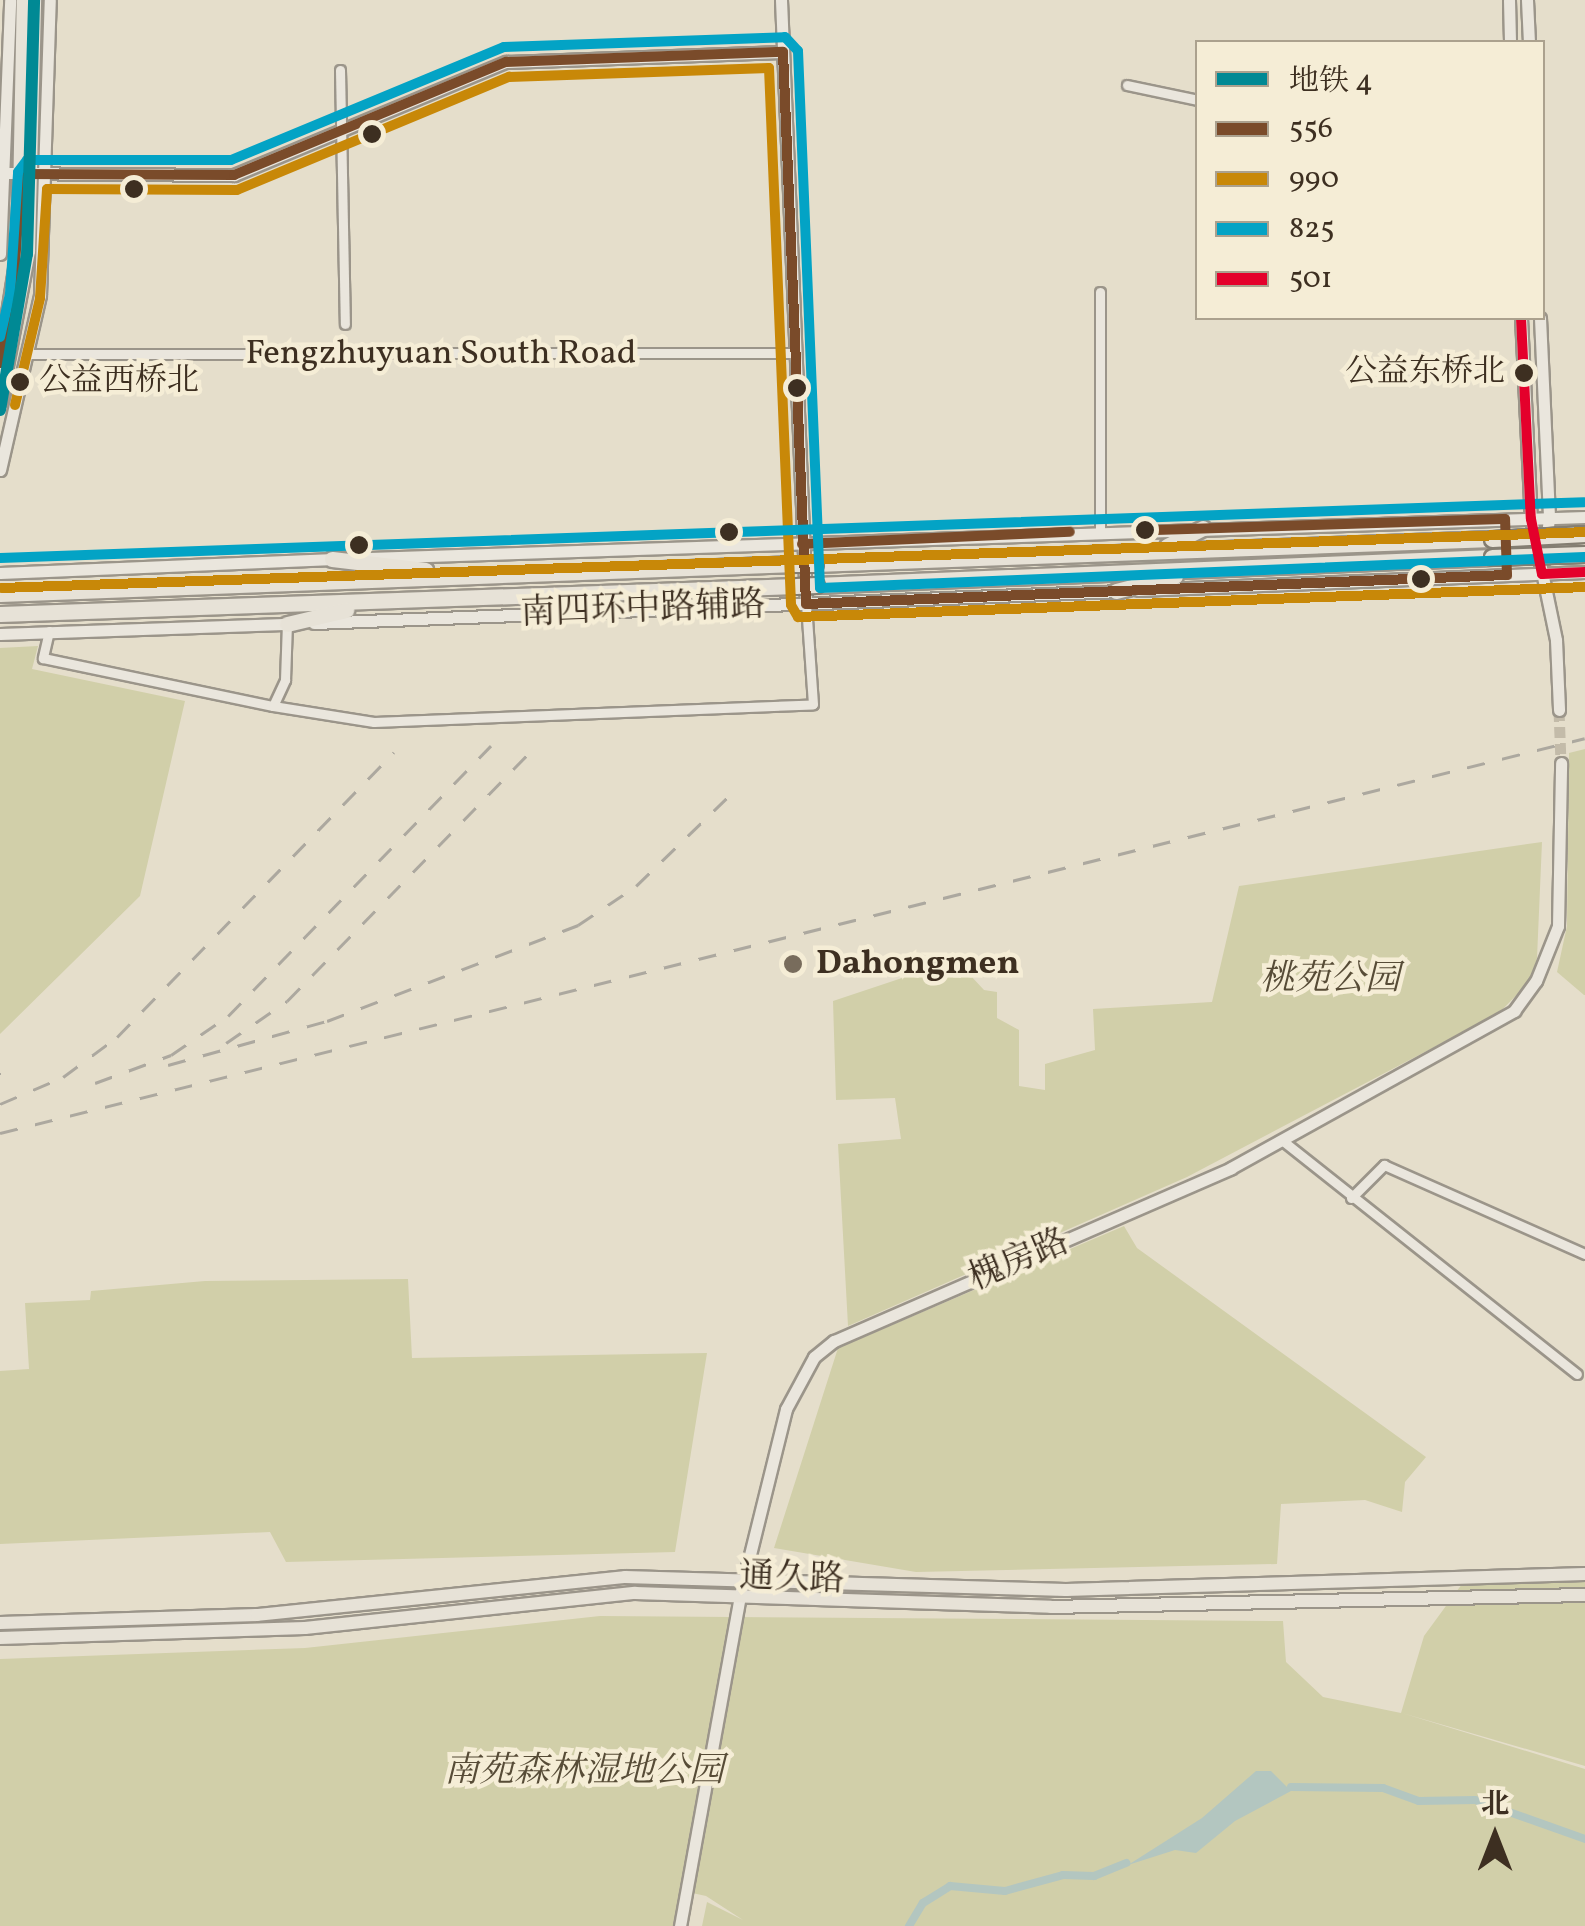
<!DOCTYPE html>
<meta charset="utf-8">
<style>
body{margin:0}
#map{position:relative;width:1585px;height:1926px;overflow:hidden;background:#e5decb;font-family:Vollkorn,"Noto Serif SC",serif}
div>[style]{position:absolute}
.green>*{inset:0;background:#d1cfa9}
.water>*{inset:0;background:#b3c6c0}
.canal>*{height:8px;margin:-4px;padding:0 4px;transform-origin:4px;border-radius:4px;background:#b3c6c0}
.secondary-tunnel>*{height:11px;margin-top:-5.5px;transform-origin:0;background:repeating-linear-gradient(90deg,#c3bba9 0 11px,transparent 0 16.5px)}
.roads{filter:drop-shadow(2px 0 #9b958a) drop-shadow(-2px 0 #9b958a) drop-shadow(0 2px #9b958a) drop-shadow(0 -2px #9b958a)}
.street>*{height:9px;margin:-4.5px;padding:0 4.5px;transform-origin:4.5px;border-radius:4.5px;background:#eae6dd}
.secondary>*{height:11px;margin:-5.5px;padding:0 5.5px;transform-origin:5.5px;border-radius:5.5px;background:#eae6dd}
.primary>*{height:12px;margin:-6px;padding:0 6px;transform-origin:6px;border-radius:6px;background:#e7e2d7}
.highway>*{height:15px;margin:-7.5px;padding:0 7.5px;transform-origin:7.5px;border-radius:7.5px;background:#e7e2d7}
.rail>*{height:2.5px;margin-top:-1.25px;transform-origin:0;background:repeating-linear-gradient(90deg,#aca89f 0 18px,transparent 0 36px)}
.bridges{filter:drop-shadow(2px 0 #847e72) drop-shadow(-2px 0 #847e72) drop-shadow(0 2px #847e72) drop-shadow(0 -2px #847e72)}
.highway-bridge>*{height:15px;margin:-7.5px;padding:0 7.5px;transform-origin:7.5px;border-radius:7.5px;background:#e7e2d7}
.bus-1>*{height:10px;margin:-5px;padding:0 5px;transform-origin:5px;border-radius:5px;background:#7a4b2a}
.bus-2>*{height:10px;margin:-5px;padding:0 5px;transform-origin:5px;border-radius:5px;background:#c88808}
.bus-3>*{height:10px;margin:-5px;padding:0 5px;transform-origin:5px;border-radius:5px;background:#03a3c5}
.bus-4>*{height:10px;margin:-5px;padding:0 5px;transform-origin:5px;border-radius:5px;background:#e4002b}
.metro-1>*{height:12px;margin:-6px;padding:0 6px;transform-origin:6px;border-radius:6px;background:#008994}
.dots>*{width:28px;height:28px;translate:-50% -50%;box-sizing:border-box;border:5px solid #f5edd6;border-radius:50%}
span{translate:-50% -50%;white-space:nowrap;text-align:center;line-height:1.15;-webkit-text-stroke:9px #f5edd6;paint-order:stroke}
.bus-label{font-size:32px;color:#3d2f21}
.right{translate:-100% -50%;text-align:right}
.left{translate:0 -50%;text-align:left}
.street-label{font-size:35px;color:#3d2f21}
.poi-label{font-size:35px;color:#3d2f21;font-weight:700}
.park-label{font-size:35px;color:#574c37;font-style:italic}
.legend{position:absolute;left:1195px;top:40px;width:350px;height:280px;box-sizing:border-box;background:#f5edd6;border:2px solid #aba18e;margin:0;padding:12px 18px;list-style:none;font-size:30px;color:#3d2f21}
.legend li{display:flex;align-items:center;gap:20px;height:50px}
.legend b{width:50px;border:2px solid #aba18e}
.north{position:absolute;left:1445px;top:1786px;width:100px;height:100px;-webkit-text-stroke:8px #f5edd6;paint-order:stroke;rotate:0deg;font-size:28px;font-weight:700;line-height:40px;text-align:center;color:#3d2f21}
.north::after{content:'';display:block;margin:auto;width:35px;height:45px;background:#3d2f21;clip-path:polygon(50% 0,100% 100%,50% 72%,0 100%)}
</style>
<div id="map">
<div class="green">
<div style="clip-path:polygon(38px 646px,32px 669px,185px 701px,140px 896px,0 1034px,0 648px)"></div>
<div style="clip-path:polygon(1585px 749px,1585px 995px,1584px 995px,1557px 972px,1567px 926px,1569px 753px)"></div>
<div style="clip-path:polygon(1542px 842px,1537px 958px,1530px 981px,1499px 1013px,1187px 1177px,848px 1326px,838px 1144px,901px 1139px,895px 1098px,836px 1100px,833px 1001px,956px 960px,984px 990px,997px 992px,997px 1018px,1019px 1030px,1019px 1086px,1045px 1090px,1045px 1064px,1095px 1050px,1093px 1009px,1212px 1002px,1239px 886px)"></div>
<div style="clip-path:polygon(1124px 1226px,1137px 1248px,1426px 1457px,1405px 1482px,1402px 1512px,1365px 1500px,1281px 1504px,1277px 1564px,916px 1572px,774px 1548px,838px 1348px)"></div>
<div style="clip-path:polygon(408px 1279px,412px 1358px,707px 1353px,675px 1552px,286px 1562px,270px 1532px,0 1544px,0 1371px,29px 1369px,25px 1303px,90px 1300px,91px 1291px,205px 1281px)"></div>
<div style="clip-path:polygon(1585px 1580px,1585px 1766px,1402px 1713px,1585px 1769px,1585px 1926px,702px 1926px,707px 1902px,743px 1920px,706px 1896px,683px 1891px,676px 1926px,0 1926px,0 1659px,305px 1648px,600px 1616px,1283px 1621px,1286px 1662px,1323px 1697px,1401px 1713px,1424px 1636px,1462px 1584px)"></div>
</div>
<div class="water">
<div style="clip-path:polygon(1256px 1771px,1271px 1771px,1291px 1791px,1235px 1821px,1196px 1853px,1175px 1850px,1128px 1865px,1202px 1818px)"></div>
</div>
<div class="canal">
<div style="left:1291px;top:1787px;width:92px;rotate:0.6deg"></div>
<div style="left:1383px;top:1788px;width:38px;rotate:20deg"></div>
<div style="left:1419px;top:1801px;width:56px;rotate:-1deg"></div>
<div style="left:1475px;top:1800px;width:117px;rotate:19.5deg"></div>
<div style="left:909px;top:1926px;width:27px;rotate:-59deg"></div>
<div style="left:923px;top:1903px;width:32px;rotate:-32deg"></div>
<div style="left:950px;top:1886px;width:55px;rotate:5.2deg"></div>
<div style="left:1005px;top:1891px;width:60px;rotate:-15.4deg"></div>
<div style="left:1063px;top:1875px;width:31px;rotate:2deg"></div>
<div style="left:1094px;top:1876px;width:35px;rotate:-22deg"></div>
</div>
<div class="secondary-tunnel">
<div style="left:1559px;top:710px;width:53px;rotate:87.8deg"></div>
</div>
<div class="roads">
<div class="street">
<div style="left:340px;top:70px;width:254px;rotate:88.9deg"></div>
<div style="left:1127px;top:85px;width:73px;rotate:11.9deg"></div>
<div style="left:31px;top:354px;width:761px;rotate:-0.08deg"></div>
<div style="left:1100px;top:531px;width:239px;rotate:-90deg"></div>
<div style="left:49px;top:631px;width:28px;rotate:103deg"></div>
<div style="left:43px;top:658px;width:235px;rotate:11.8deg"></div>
<div style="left:273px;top:706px;width:29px;rotate:-65deg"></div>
<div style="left:285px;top:680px;width:56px;rotate:-88deg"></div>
<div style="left:273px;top:706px;width:102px;rotate:9deg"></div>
<div style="left:374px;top:722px;width:439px;rotate:-2.3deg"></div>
<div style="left:813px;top:704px;width:100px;rotate:-94deg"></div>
<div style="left:1283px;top:1141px;width:375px;rotate:38.4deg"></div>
<div style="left:1351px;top:1198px;width:47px;rotate:-45deg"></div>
<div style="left:1384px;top:1165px;width:220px;rotate:23.9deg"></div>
</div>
<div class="secondary">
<div style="left:781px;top:0;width:605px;rotate:87.63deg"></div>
<div style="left:1509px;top:0;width:42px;rotate:88.6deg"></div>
<div style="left:1527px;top:0;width:42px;rotate:87.3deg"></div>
<div style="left:0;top:173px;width:234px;rotate:0.5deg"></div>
<div style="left:234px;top:175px;width:295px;rotate:-22.6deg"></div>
<div style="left:506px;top:62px;width:277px;rotate:-2.1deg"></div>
<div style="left:0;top:254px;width:254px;rotate:-87.7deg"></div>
<div style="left:1521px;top:318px;width:201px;rotate:87.2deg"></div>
<div style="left:1531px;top:519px;width:124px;rotate:78.3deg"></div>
<div style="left:1556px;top:640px;width:70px;rotate:87.5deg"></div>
<div style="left:1540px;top:318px;width:200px;rotate:87.4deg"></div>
<div style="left:1549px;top:518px;width:42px;rotate:96.8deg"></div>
<div style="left:0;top:470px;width:180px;rotate:-77.1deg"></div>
<div style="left:40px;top:295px;width:295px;rotate:-88.1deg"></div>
<div style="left:369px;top:558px;width:1217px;rotate:-1.93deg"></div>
<div style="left:0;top:573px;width:340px;rotate:-2.4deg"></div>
<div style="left:1138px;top:590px;width:447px;rotate:-2.3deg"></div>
<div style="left:314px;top:623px;width:807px;rotate:-2.27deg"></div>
<div style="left:0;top:634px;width:291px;rotate:-2deg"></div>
<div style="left:680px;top:1926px;width:336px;rotate:-79.7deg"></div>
<div style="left:740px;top:1595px;width:192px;rotate:-76.1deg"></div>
<div style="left:786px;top:1409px;width:59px;rotate:-61.7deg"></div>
<div style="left:814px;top:1357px;width:26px;rotate:-39deg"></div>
<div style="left:834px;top:1341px;width:433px;rotate:-23.5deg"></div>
<div style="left:1231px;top:1168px;width:324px;rotate:-29deg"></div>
<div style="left:1514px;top:1011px;width:37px;rotate:-54deg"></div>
<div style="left:1536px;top:981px;width:59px;rotate:-68.2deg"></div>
<div style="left:1558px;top:926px;width:163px;rotate:-88.9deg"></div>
</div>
<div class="primary">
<div style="left:0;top:363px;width:113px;rotate:-80.9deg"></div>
<div style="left:18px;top:251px;width:251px;rotate:-88.9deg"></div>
<div style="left:0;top:402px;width:154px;rotate:-79.1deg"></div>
<div style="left:29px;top:251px;width:251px;rotate:-88.6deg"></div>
<div style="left:0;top:1623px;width:257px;rotate:-1.8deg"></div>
<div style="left:257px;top:1615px;width:370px;rotate:-5.9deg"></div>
<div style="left:625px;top:1577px;width:441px;rotate:1.7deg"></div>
<div style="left:1066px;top:1590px;width:519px;rotate:-1.77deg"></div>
<div style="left:0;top:1638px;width:305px;rotate:-1.9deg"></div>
<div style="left:305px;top:1628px;width:332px;rotate:-6.1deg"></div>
<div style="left:635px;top:1593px;width:416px;rotate:1.9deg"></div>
<div style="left:1051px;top:1607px;width:534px;rotate:-1.29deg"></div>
</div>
<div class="highway">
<div style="left:1167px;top:546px;width:40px;rotate:-26.6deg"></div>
<div style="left:332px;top:559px;width:94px;rotate:6.7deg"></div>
<div style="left:815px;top:564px;width:677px;rotate:-2.11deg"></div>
<div style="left:816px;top:585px;width:677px;rotate:-2.37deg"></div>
<div style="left:1116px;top:591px;width:61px;rotate:-14.3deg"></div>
<div style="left:0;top:594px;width:796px;rotate:-2.16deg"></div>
<div style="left:0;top:614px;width:796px;rotate:-2.01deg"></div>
<div style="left:287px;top:624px;width:61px;rotate:-13.3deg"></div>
</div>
</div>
<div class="rail">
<div style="left:226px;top:1043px;width:74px;rotate:-34.5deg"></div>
<div style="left:287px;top:1001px;width:355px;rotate:-45.7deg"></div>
<div style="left:168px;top:1065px;width:165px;rotate:-15.5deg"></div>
<div style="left:327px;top:1021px;width:269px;rotate:-20.9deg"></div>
<div style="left:578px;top:925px;width:70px;rotate:-33.9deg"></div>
<div style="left:636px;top:886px;width:129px;rotate:-44.1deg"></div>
<div style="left:0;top:1074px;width:1px"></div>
<div style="left:95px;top:1083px;width:81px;rotate:-20.2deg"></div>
<div style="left:171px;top:1055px;width:69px;rotate:-34.4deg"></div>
<div style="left:228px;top:1016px;width:377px;rotate:-45.8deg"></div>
<div style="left:0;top:1104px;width:69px;rotate:-23.2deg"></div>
<div style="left:63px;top:1077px;width:67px;rotate:-36.5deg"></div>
<div style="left:117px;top:1037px;width:397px;rotate:-45.8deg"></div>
<div style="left:0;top:1133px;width:1633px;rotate:-13.99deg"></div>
</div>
<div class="bridges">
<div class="highway-bridge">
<div style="left:1492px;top:539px;width:93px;rotate:-3.1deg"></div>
<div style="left:1492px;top:557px;width:93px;rotate:-1.8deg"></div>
<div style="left:795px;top:564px;width:20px"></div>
<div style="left:796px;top:586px;width:20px;rotate:-3deg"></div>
</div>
</div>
<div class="bus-1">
<div style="left:783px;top:52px;width:552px;rotate:87.61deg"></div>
<div style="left:806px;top:604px;width:702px;rotate:-2.37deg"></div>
<div style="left:1507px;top:575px;width:56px;rotate:-92deg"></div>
<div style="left:1505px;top:519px;width:360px;rotate:178.2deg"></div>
<div style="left:0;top:363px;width:69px;rotate:-79.2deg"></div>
<div style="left:13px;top:295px;width:121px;rotate:-86.2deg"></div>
<div style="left:21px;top:174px;width:213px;rotate:0.3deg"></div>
<div style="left:234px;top:175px;width:295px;rotate:-22.6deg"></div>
<div style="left:506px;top:62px;width:277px;rotate:-2.1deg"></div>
<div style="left:802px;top:544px;width:268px;rotate:-2.6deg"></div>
</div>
<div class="bus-2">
<div style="left:15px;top:405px;width:110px;rotate:-76.8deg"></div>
<div style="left:40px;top:298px;width:109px;rotate:-86.3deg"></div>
<div style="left:47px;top:189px;width:190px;rotate:0.3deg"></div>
<div style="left:237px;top:190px;width:295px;rotate:-22.6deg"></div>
<div style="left:509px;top:77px;width:260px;rotate:-2deg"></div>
<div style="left:769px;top:68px;width:537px;rotate:87.65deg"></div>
<div style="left:791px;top:605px;width:14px;rotate:60deg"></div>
<div style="left:798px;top:617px;width:788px;rotate:-2.18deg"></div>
<div style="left:1px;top:588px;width:1585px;rotate:-2.02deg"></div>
</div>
<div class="bus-3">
<div style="left:0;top:337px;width:44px;rotate:-76.9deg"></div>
<div style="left:10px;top:294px;width:122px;rotate:-86.2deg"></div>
<div style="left:18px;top:172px;width:15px;rotate:-53deg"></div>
<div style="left:27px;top:160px;width:204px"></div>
<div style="left:231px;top:160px;width:295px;rotate:-22.5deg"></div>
<div style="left:504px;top:47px;width:281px;rotate:-2deg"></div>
<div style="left:785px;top:37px;width:19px;rotate:47deg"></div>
<div style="left:798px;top:51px;width:537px;rotate:87.65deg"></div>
<div style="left:820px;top:588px;width:765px;rotate:-2.32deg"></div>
<div style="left:0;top:558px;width:1585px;rotate:-2.02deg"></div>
</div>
<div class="bus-4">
<div style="left:1521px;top:318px;width:201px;rotate:87.2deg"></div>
<div style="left:1531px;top:519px;width:56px;rotate:78.7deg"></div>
<div style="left:1542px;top:574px;width:43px;rotate:-2.7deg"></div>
</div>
<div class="metro-1">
<div style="left:0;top:410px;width:158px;rotate:-80.2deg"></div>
<div style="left:27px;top:254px;width:254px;rotate:-88.4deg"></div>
</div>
<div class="dots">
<div style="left:372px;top:134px;background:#3d2f21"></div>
<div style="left:134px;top:189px;background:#3d2f21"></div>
<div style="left:1524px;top:373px;background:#3d2f21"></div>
<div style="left:20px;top:382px;background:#3d2f21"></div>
<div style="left:797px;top:388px;background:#3d2f21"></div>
<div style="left:1145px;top:530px;background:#3d2f21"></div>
<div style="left:729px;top:532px;background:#3d2f21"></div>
<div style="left:359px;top:545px;background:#3d2f21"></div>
<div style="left:1421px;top:579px;background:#3d2f21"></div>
<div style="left:793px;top:964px;background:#786c5c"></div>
</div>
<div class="bus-label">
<span class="right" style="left:1505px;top:373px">公益东桥北</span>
<span class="left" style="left:39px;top:382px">公益西桥北</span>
</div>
<div class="street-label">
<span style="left:441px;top:354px">Fengzhuyuan South Road</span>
<span style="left:643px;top:610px;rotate:-2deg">南四环中路辅路</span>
<span style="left:1019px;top:1261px;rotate:-23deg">槐房路</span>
<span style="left:792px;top:1579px;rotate:2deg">通久路</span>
</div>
<div class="poi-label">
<span class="left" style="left:816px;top:964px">Dahongmen</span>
</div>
<div class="park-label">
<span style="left:1330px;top:980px">桃苑公园</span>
<span style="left:584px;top:1772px">南苑森林湿地公园</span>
</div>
<ul class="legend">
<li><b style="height:12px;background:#008994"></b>地铁 4</li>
<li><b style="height:12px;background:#7a4b2a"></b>556</li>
<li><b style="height:12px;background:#c88808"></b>990</li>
<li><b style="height:12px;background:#03a3c5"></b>825</li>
<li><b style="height:12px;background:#e4002b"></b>501</li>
</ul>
<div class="north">北</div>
</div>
